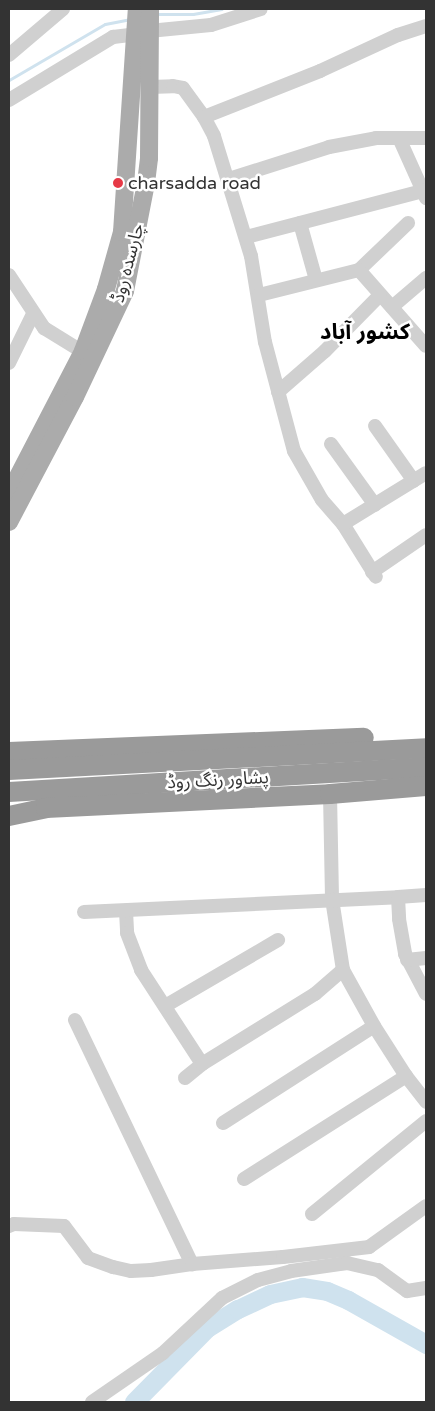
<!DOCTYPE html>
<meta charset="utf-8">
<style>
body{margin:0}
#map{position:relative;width:435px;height:1411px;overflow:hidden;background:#fff;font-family:"Varela Round","Noto Sans Arabic",sans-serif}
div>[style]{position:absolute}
.stream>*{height:3px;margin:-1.5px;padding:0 1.5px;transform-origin:1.5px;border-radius:1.5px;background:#cfe2ee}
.river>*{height:19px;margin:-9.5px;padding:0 9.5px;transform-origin:9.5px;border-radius:9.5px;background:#cfe2ee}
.minor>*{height:14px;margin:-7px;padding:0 7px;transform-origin:7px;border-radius:7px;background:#d0d0d0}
.major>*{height:18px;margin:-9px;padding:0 9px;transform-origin:9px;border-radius:9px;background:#ababab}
.highway>*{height:20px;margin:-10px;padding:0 10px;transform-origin:10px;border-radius:10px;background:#9a9a9a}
.dots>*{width:14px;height:14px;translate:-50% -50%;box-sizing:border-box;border:2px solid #fff;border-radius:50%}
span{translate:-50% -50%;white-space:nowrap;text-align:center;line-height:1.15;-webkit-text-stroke:5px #fff;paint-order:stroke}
.poi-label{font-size:18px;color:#333}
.left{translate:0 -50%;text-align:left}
.street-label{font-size:18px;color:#333}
.district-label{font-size:22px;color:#000;font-weight:700}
.frame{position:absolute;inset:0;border:10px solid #333;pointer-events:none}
</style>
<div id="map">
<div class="stream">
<div style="left:156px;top:14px;width:37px"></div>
<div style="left:193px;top:14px;width:29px;rotate:-10deg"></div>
<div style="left:9px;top:80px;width:111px;rotate:-30.3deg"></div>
<div style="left:105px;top:24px;width:25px;rotate:-11deg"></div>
</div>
<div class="river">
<div style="left:134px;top:1402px;width:104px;rotate:-45.4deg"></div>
<div style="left:207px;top:1328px;width:36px;rotate:-32deg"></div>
<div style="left:238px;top:1309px;width:35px;rotate:-25deg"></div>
<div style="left:270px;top:1294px;width:33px;rotate:-12deg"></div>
<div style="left:302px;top:1287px;width:25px;rotate:9deg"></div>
<div style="left:327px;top:1291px;width:23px;rotate:23deg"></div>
<div style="left:348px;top:1300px;width:90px;rotate:29.4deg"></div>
</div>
<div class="minor">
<div style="left:149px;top:31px;width:62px;rotate:-5.5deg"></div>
<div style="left:211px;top:25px;width:52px;rotate:-17.7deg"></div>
<div style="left:9px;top:55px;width:71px;rotate:-40.4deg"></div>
<div style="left:150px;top:87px;width:23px;rotate:-2deg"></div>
<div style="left:173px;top:86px;width:10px;rotate:11deg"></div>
<div style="left:183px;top:88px;width:36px;rotate:54deg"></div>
<div style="left:204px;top:117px;width:21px;rotate:62deg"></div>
<div style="left:214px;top:136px;width:126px;rotate:72.9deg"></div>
<div style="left:251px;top:256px;width:87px;rotate:80.8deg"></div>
<div style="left:265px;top:342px;width:113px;rotate:75.1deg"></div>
<div style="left:294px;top:451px;width:56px;rotate:60.3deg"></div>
<div style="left:322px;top:500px;width:32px;rotate:49deg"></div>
<div style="left:343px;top:524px;width:62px;rotate:58.1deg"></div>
<div style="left:9px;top:100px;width:122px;rotate:-31.2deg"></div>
<div style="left:113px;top:37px;width:23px;rotate:-7deg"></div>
<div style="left:204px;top:117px;width:125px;rotate:-21.6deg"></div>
<div style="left:320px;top:71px;width:86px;rotate:-24.8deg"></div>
<div style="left:398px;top:35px;width:29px;rotate:-18deg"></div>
<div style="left:399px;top:138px;width:66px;rotate:65.8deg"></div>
<div style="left:229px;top:179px;width:105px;rotate:-17.7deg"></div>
<div style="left:329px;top:147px;width:48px;rotate:-10.8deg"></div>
<div style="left:376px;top:138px;width:50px"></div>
<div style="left:300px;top:223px;width:59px;rotate:74.3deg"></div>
<div style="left:246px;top:237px;width:183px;rotate:-14.6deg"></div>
<div style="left:359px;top:270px;width:68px;rotate:-43.8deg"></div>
<div style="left:9px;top:275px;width:64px;rotate:56.6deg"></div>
<div style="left:44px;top:328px;width:55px;rotate:31.7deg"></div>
<div style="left:259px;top:295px;width:103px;rotate:-14deg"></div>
<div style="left:359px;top:270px;width:101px;rotate:48.6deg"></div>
<div style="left:392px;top:307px;width:45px;rotate:-40.5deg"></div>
<div style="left:9px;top:363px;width:55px;rotate:-63.9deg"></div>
<div style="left:278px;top:392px;width:62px;rotate:-41.1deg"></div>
<div style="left:325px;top:351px;width:78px;rotate:-45.5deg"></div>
<div style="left:375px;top:426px;width:67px;rotate:54.7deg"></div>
<div style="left:331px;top:444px;width:75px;rotate:54.2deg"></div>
<div style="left:343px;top:524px;width:97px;rotate:-31.6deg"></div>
<div style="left:372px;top:572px;width:65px;rotate:-34.4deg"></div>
<div style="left:330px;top:794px;width:105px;rotate:88.9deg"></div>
<div style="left:332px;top:899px;width:72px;rotate:81.2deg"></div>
<div style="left:343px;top:970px;width:64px;rotate:61deg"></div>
<div style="left:374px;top:1026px;width:59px;rotate:57.4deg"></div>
<div style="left:406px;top:1076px;width:33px;rotate:52deg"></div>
<div style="left:398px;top:897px;width:28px;rotate:-4deg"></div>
<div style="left:126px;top:911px;width:22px;rotate:87deg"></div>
<div style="left:127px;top:933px;width:40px;rotate:69deg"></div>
<div style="left:141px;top:970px;width:112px;rotate:57deg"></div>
<div style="left:84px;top:912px;width:314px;rotate:-2.7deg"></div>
<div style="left:398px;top:897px;width:22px;rotate:87deg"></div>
<div style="left:399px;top:919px;width:36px;rotate:80deg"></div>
<div style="left:405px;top:954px;width:45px;rotate:62.3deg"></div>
<div style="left:407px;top:960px;width:19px;rotate:-6deg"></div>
<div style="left:165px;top:1006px;width:131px;rotate:-30.3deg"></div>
<div style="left:75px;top:1020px;width:271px;rotate:64.4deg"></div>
<div style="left:185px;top:1078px;width:22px;rotate:-39deg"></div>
<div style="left:202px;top:1064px;width:133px;rotate:-31.8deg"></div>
<div style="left:315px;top:994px;width:37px;rotate:-41deg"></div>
<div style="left:223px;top:1123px;width:179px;rotate:-32.7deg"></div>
<div style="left:244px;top:1179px;width:192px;rotate:-32.4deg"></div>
<div style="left:312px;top:1214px;width:147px;rotate:-39.2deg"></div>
<div style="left:9px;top:1226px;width:5px;rotate:-22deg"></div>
<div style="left:14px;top:1224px;width:50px;rotate:2.3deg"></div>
<div style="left:64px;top:1226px;width:40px;rotate:53deg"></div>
<div style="left:88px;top:1258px;width:27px;rotate:20deg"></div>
<div style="left:113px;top:1267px;width:18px;rotate:13deg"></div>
<div style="left:131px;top:1271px;width:20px;rotate:-3deg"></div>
<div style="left:151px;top:1270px;width:41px;rotate:-8.3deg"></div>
<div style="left:192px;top:1264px;width:91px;rotate:-4.4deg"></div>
<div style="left:283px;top:1257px;width:87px;rotate:-6.6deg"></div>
<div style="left:369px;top:1247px;width:70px;rotate:-35.7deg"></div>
<div style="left:92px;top:1402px;width:86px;rotate:-34.6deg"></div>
<div style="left:163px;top:1353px;width:81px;rotate:-43deg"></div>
<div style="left:222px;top:1298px;width:40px;rotate:-26.6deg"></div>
<div style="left:258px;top:1280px;width:34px;rotate:-15deg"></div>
<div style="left:291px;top:1271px;width:57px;rotate:-8.1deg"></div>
<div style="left:347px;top:1263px;width:32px;rotate:13deg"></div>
<div style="left:378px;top:1270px;width:36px;rotate:36deg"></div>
<div style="left:407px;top:1291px;width:19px;rotate:-9deg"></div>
</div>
<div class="major">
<div style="left:9px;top:494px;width:161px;rotate:-62.6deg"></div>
<div style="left:83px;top:351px;width:66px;rotate:-69.6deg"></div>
<div style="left:106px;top:289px;width:59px;rotate:-74.3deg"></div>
<div style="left:122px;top:232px;width:224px;rotate:-86.2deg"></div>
<div style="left:9px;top:522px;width:141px;rotate:-62.2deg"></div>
<div style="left:75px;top:397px;width:117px;rotate:-64.7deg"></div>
<div style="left:125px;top:291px;width:110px;rotate:-79deg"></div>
<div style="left:146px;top:183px;width:25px;rotate:-83deg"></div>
<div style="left:149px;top:158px;width:149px;rotate:-89.6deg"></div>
</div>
<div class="highway">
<div style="left:9px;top:752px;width:355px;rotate:-2.3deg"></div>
<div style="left:9px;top:770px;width:418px;rotate:-3deg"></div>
<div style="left:9px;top:792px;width:418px;rotate:-3.4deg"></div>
<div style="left:9px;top:816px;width:38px;rotate:-12deg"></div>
<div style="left:46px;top:808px;width:284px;rotate:-2.8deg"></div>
<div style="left:330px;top:794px;width:96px;rotate:-4.8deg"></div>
</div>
<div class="dots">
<div style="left:118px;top:183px;background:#e63946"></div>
</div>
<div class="poi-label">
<span class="left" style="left:128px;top:183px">charsadda road</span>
</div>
<div class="street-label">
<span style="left:128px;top:263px;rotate:-75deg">چارسدہ روڈ</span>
<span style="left:218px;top:780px;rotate:-3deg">پشاور رنگ روڈ</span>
</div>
<div class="district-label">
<span style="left:365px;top:333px">کشور آباد</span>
</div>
<div class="frame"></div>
</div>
